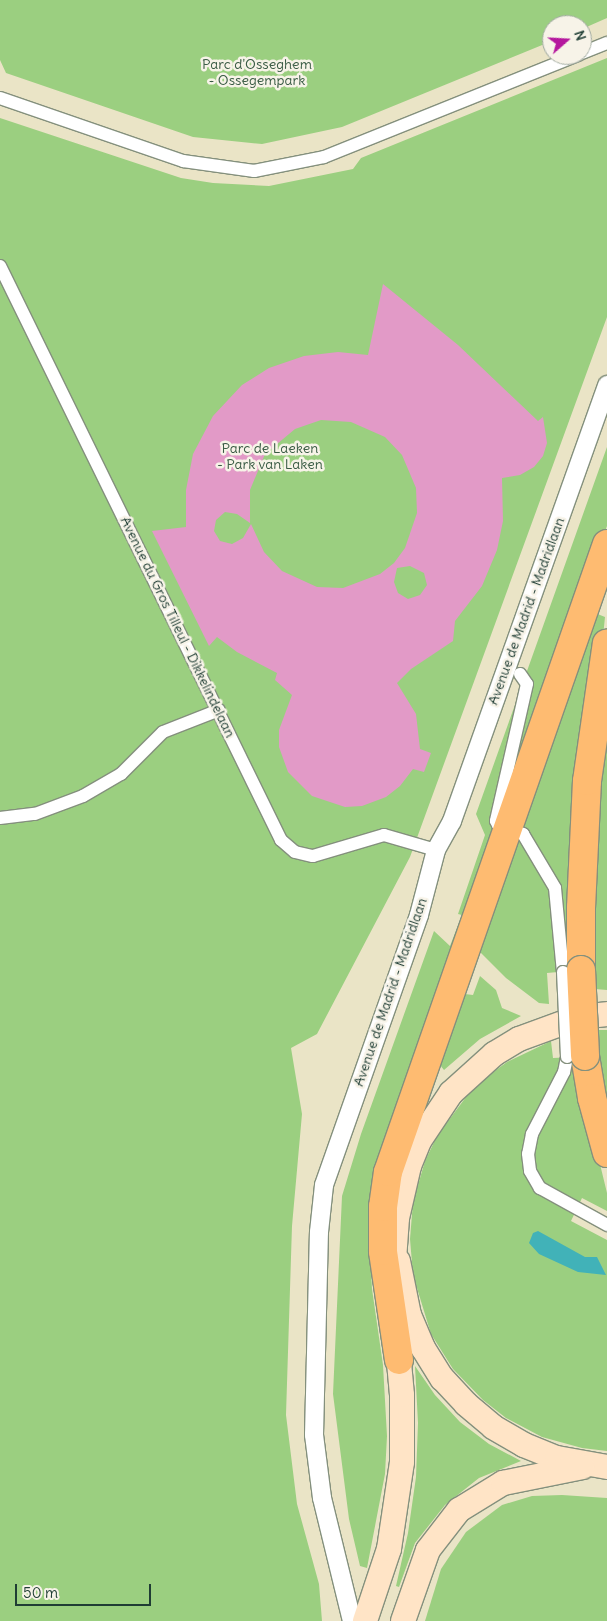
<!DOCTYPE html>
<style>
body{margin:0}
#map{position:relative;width:607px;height:1621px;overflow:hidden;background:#eae4c6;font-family:Delius,sans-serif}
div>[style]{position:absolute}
.green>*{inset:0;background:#9bcf80}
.water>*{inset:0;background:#41b2b8}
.building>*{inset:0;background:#e29ac7}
.roads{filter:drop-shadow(1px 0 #84907d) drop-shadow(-1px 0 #84907d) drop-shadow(0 1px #84907d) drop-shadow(0 -1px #84907d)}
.pedestrian>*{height:12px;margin:-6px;padding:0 6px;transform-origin:6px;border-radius:6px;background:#fff}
.minor>*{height:18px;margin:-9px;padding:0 9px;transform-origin:9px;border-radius:9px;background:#fff}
.secondary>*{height:24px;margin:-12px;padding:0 12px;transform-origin:12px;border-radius:12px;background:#ffe4c6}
.trunk>*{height:28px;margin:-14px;padding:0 14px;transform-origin:14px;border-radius:14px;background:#febb71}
.bridges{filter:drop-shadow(1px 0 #84907d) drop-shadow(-1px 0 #84907d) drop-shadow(0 1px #84907d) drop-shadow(0 -1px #84907d)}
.pedestrian-bridge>*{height:12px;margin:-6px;padding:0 6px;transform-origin:6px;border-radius:6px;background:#fff}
.trunk-bridge>*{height:28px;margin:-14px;padding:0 14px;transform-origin:14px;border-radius:14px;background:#febb71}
span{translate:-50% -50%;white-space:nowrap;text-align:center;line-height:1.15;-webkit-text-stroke:5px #f7f3e8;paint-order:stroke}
.park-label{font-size:14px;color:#385a43}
.street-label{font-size:14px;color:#1f3d34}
.north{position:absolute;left:542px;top:15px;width:50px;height:50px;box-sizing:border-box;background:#f7f3e8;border:1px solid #a1aaa0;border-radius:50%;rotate:71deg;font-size:14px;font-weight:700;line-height:20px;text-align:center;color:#1f3d34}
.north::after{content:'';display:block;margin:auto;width:18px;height:22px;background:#b5179e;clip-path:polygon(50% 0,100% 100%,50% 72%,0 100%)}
.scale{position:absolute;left:15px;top:1584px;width:136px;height:22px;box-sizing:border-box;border:2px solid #1f3d34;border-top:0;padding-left:6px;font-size:15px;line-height:18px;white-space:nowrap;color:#1f3d34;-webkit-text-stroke:4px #f7f3e8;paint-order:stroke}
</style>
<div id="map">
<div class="green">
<div style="clip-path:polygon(0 0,607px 0,607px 18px,582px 29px,582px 25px,552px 25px,552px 41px,342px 127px,262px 144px,193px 137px,6px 73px,0 60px)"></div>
<div style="clip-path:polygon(607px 58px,607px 317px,410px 857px,317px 1034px,291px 1048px,302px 1114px,292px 1226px,286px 1415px,297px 1504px,319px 1584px,322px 1621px,0 1621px,0 118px,181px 178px,213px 183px,269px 186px,353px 169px,361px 158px)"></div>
<div style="clip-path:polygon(607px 447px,607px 526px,570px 623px,374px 1186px,369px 1236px,372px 1289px,383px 1365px,387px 1436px,385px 1474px,367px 1568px,360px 1566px,349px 1519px,333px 1394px,342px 1196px,361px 1134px,434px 931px,450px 946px,462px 915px,458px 914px,485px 835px,476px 814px)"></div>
<div style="clip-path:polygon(595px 613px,605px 617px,569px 971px,547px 973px,549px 1004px,539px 1003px,506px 978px,480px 952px)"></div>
<div style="clip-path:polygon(607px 725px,607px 990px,595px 989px,587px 962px,598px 787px)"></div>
<div style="clip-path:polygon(480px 976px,496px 990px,502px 1008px,521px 1016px,480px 1039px,444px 1070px,440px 1065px,465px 994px,473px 995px)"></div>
<div style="clip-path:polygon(598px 1030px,607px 1030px,607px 1130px,589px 1056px,599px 1055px)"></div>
<div style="clip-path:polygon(551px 1041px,553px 1058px,574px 1057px,607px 1193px,607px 1211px,582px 1198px,571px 1221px,607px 1240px,607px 1451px,582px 1448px,542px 1437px,506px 1418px,483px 1400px,453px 1369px,431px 1334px,413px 1275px,410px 1239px,413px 1202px,425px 1161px,437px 1136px,469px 1093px,488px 1076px,507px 1062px)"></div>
<div style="clip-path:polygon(415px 1366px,435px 1395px,460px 1422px,489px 1444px,521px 1461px,479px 1478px,445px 1505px,415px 1543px,399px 1587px,396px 1586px,408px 1533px,416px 1477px,418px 1423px)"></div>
<div style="clip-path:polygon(562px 1495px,607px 1498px,607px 1621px,425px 1621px,441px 1569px,466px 1532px,502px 1505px,532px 1496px)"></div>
</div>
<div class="water">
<div style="clip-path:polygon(538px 1231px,585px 1257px,597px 1257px,606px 1275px,578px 1272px,539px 1254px,529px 1243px,533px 1233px)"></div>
</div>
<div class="building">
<div style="clip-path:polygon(evenodd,383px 284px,458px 345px,538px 421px,543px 417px,547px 443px,543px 456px,534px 467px,520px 475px,502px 478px,503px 521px,497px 550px,482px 586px,455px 621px,453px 641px,411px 669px,397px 683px,416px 714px,420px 749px,431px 753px,424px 772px,413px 769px,400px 786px,386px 797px,362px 806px,345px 807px,312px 796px,288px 772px,279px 747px,279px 730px,292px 695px,275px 680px,277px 673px,237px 652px,217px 637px,209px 646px,152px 531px,186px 527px,186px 490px,193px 454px,213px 416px,242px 385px,269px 368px,304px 356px,338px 352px,368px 355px,383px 284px,321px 420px,351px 422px,385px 437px,402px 455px,416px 488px,417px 513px,405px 548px,394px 563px,380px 574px,343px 588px,317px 587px,282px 571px,264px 552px,251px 524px,243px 538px,232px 544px,220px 541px,214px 531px,216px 520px,225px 512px,237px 514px,250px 523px,250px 490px,265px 454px,295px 429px,321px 420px,383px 284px,410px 566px,424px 573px,427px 585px,420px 595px,408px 599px,398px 593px,394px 582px,397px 568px,410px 566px)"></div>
</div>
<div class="roads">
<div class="pedestrian">
<div style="left:582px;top:53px;width:27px;rotate:-22deg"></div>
<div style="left:0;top:98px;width:194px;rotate:19deg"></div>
<div style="left:183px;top:161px;width:72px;rotate:8deg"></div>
<div style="left:254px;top:171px;width:71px;rotate:-11.3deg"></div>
<div style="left:324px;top:157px;width:274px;rotate:-21.9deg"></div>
<div style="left:0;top:266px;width:639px;rotate:63.92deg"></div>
<div style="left:281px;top:840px;width:18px;rotate:41deg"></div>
<div style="left:295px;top:852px;width:18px;rotate:13deg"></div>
<div style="left:313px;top:856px;width:74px;rotate:-16.5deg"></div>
<div style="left:384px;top:835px;width:54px;rotate:16.1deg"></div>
<div style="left:520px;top:674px;width:12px;rotate:55deg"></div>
<div style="left:527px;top:684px;width:140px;rotate:102.8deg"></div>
<div style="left:496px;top:821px;width:4px;rotate:63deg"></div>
<div style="left:498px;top:825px;width:27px;rotate:20deg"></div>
<div style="left:523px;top:834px;width:63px;rotate:59.3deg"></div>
<div style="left:555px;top:888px;width:84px;rotate:84.6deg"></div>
<div style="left:0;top:818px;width:35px;rotate:-7deg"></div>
<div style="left:35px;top:814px;width:51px;rotate:-20.6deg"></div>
<div style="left:83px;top:796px;width:44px;rotate:-30.1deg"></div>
<div style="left:121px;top:774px;width:59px;rotate:-45deg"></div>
<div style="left:163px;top:732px;width:60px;rotate:-21.4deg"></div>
<div style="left:567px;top:1057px;width:15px;rotate:101deg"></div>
<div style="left:564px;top:1072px;width:70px;rotate:117.3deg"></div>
<div style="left:532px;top:1134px;width:20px;rotate:101deg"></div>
<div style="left:528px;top:1154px;width:17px;rotate:83deg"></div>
<div style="left:530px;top:1171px;width:20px;rotate:60deg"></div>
<div style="left:540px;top:1188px;width:77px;rotate:28.9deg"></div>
</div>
<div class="minor">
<div style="left:352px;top:1621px;width:127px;rotate:-103.7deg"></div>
<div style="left:322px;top:1498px;width:64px;rotate:-97.2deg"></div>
<div style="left:314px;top:1435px;width:203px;rotate:-88.6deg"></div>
<div style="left:319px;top:1232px;width:47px;rotate:-83.9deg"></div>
<div style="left:324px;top:1185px;width:286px;rotate:-70.6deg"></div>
<div style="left:419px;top:915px;width:67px;rotate:-75.3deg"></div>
<div style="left:436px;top:850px;width:33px;rotate:-61deg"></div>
<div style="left:452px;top:821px;width:463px;rotate:-70.4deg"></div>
</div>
<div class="secondary">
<div style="left:394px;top:1260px;width:42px;rotate:-85.9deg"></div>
<div style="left:397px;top:1218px;width:53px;rotate:-77deg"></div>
<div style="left:409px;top:1166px;width:27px;rotate:-68deg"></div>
<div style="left:419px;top:1141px;width:58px;rotate:-56.3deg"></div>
<div style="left:451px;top:1093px;width:58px;rotate:-42.2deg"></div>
<div style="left:494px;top:1054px;width:29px;rotate:-31deg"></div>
<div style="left:519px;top:1039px;width:64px;rotate:-20.1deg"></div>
<div style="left:579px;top:1017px;width:28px;rotate:-6deg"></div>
<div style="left:398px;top:1261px;width:55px;rotate:78.5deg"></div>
<div style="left:409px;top:1315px;width:36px;rotate:67deg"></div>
<div style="left:423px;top:1348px;width:36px;rotate:58deg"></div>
<div style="left:442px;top:1378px;width:35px;rotate:47deg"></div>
<div style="left:466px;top:1404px;width:35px;rotate:40deg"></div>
<div style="left:493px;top:1427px;width:36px;rotate:30deg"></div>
<div style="left:524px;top:1445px;width:35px;rotate:22deg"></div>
<div style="left:557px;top:1458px;width:51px;rotate:10.2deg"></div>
<div style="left:365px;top:1621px;width:76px;rotate:-71.6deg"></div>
<div style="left:389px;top:1549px;width:88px;rotate:-81.5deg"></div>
<div style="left:402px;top:1462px;width:67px;rotate:-90deg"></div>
<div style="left:402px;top:1395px;width:54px;rotate:-95.3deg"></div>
<div style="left:403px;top:1621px;width:75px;rotate:-70.6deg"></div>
<div style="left:428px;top:1550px;width:51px;rotate:-52.2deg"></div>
<div style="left:459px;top:1510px;width:52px;rotate:-31.5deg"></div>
<div style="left:503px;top:1483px;width:81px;rotate:-11.4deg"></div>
</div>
<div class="trunk">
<div style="left:581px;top:970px;width:62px;rotate:-90deg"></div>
<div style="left:581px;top:908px;width:127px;rotate:-87.3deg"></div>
<div style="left:587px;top:781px;width:139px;rotate:-81.8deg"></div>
<div style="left:585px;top:1056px;width:43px;rotate:80.5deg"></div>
<div style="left:592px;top:1098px;width:57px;rotate:74.7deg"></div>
<div style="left:399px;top:1360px;width:110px;rotate:-98.4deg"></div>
<div style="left:383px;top:1251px;width:44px;rotate:-90deg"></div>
<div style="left:383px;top:1207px;width:35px;rotate:-82deg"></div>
<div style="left:388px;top:1172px;width:665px;rotate:-70.78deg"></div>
</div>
</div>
<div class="bridges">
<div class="pedestrian-bridge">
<div style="left:563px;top:972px;width:85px;rotate:87.3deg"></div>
</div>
<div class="trunk-bridge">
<div style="left:581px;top:970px;width:86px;rotate:87.3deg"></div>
</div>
</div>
<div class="park-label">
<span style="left:257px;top:72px">Parc d'Osseghem<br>- Ossegempark</span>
<span style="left:270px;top:456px">Parc de Laeken<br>- Park van Laken</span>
</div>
<div class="street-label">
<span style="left:526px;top:611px;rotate:-70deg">Avenue de Madrid - Madridlaan</span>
<span style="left:178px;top:627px;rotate:64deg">Avenue du Gros Tilleul - Dikkelindelaan</span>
<span style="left:390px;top:992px;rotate:-71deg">Avenue de Madrid - Madridlaan</span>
</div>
<div class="north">N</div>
<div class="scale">50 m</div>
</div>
